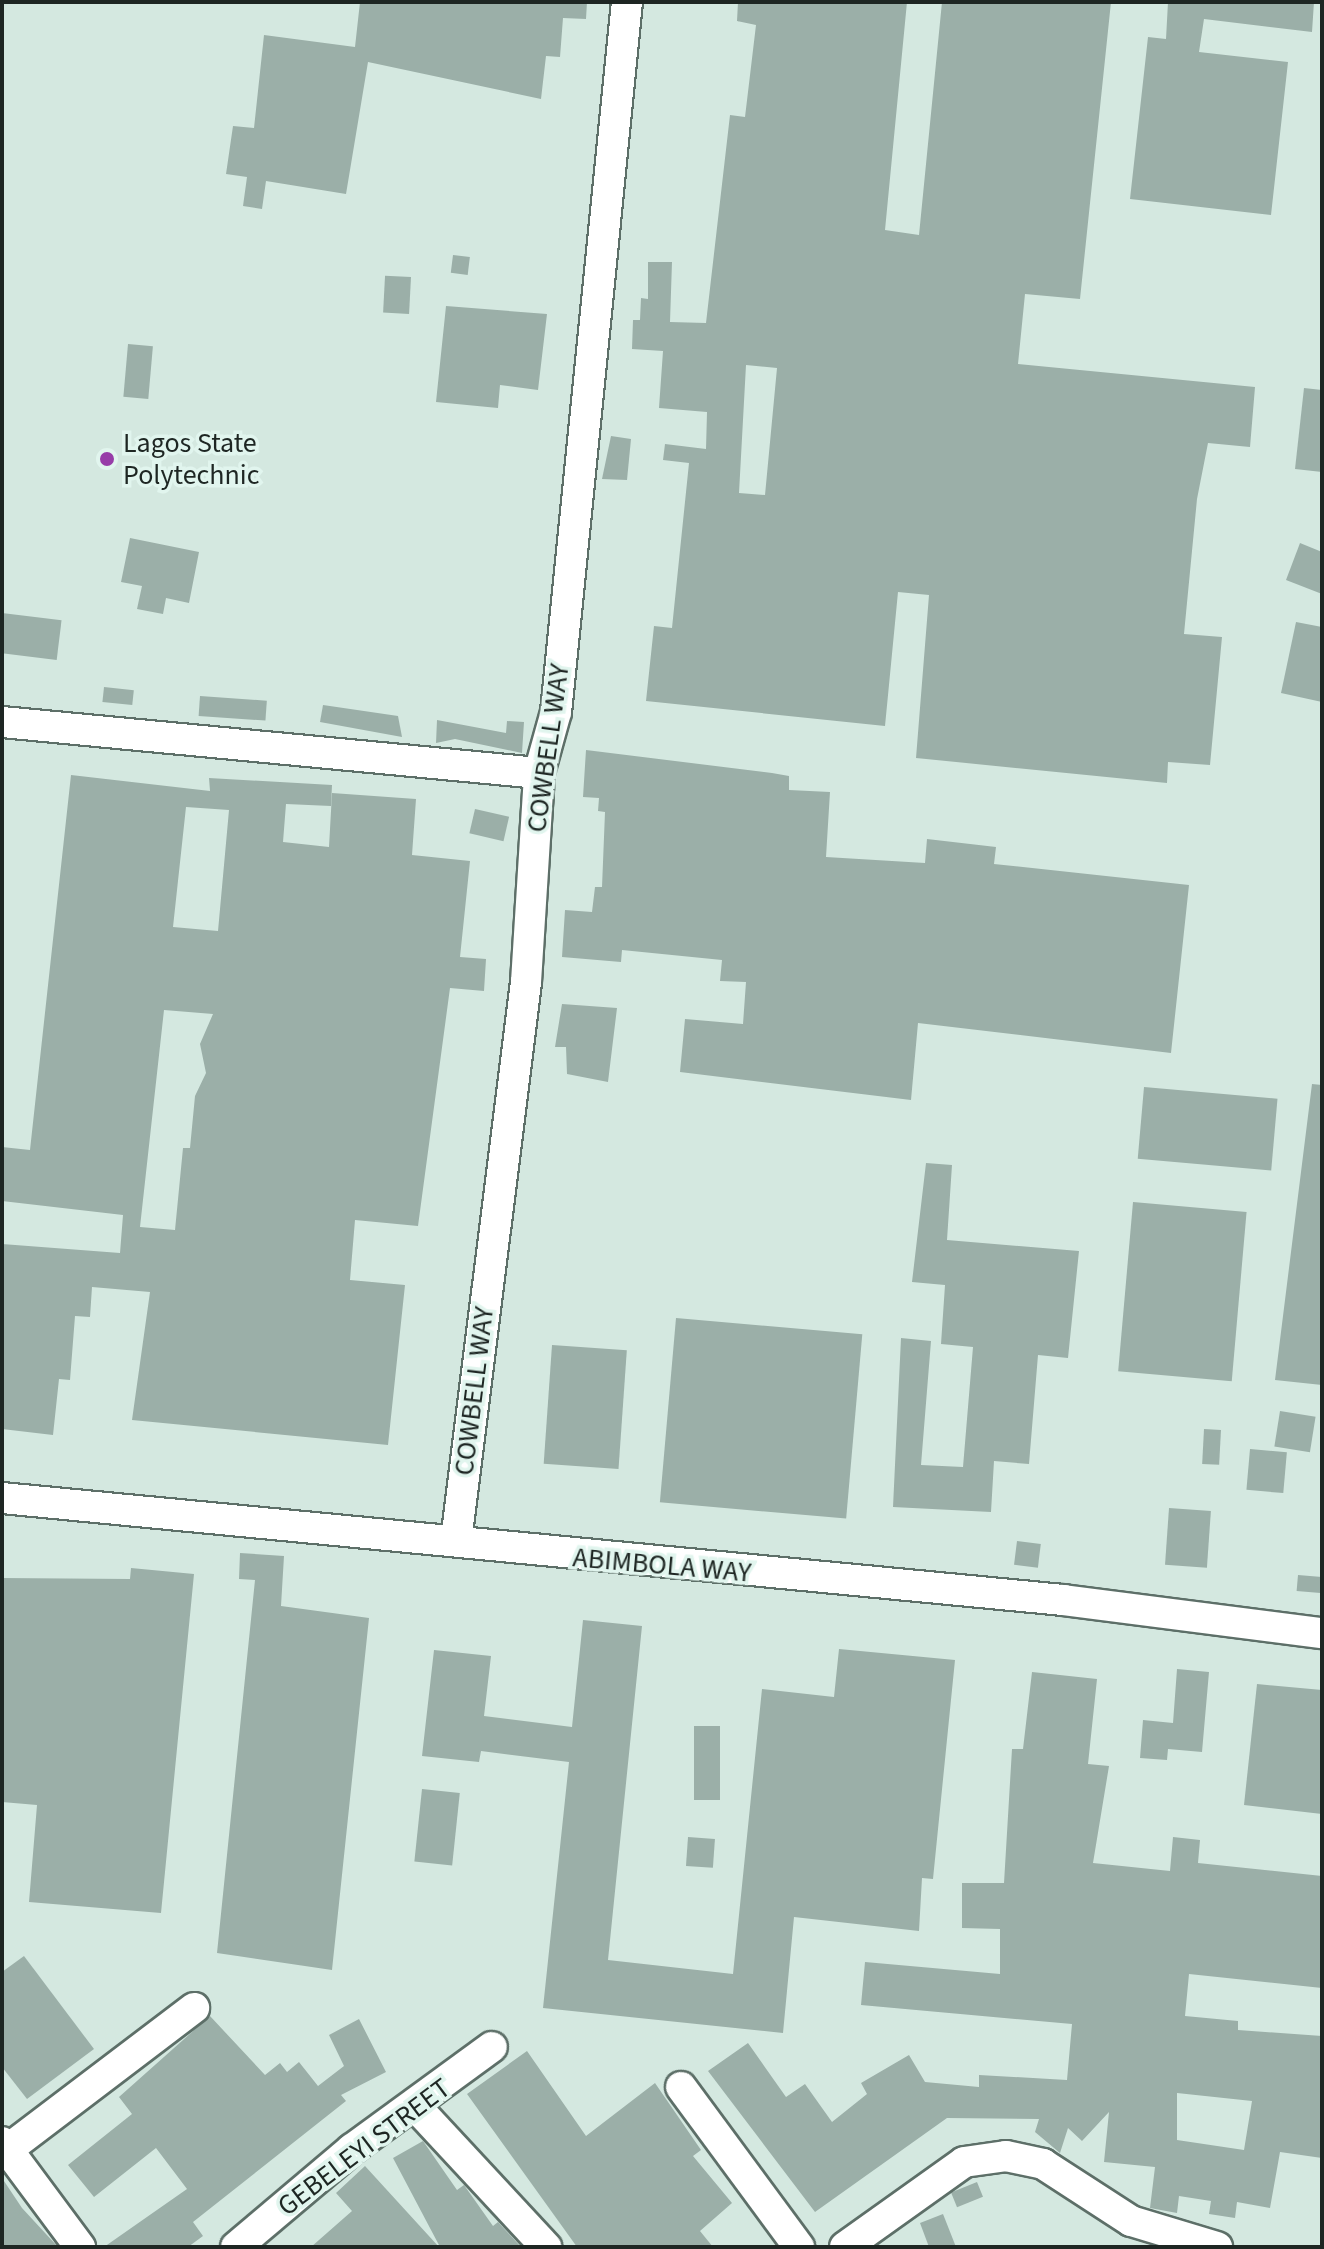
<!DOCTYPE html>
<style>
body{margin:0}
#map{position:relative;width:1324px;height:2249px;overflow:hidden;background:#d4e8e0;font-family:"Source Sans 3",sans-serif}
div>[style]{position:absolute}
.building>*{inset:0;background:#9bafa8;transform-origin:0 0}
.roads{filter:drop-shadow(2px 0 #5d6f68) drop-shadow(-2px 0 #5d6f68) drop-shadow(0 2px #5d6f68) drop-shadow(0 -2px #5d6f68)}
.minor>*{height:30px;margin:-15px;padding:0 15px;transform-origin:15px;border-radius:15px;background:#fff}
.dots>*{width:22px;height:22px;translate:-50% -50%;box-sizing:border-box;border:4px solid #e1f5ee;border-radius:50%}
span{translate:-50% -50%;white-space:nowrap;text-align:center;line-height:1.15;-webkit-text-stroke:7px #e1f5ee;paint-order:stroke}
.poi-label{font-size:28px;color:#1e2623}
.left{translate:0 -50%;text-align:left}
.street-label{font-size:28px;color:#1e2623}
.frame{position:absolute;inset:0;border:4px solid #1e2623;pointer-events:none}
</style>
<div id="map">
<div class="building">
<div style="clip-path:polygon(360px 2px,587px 2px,586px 19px,563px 18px,560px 57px,546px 56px,541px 99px,368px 62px,346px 194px,266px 181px,262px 209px,243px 206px,247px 177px,226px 174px,233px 126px,254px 128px,264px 35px,355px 47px)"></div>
<div style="clip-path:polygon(evenodd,738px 2px,907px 2px,885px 230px,919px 235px,942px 2px,1111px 2px,1080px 299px,1025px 294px,1018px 364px,1255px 387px,1250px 447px,1208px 443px,1197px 499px,1184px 634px,1222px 637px,1210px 765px,1168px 762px,1167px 783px,916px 758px,929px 595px,898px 592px,885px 726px,646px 701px,654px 626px,672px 628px,689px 463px,663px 460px,665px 444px,706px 449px,707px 412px,659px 408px,663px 351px,632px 349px,633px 320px,640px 320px,641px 298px,648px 299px,648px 262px,672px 262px,670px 322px,706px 323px,730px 115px,745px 117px,756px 25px,737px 21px,738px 2px,746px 365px,777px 368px,765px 495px,739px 493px,746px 365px)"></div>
<div style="clip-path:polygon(1168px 2px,1314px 2px,1312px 32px,1204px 19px,1199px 52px,1288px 62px,1271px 215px,1130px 199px,1148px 37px,1166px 39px)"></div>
<div style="left:453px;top:255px;width:17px;height:18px;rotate:7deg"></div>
<div style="left:411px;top:277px;width:37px;height:26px;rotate:93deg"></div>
<div style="clip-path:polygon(446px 306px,547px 314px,538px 390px,500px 385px,498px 408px,436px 402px)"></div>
<div style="left:128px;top:344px;width:25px;height:53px;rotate:5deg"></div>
<div style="clip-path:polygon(1304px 388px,1322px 390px,1322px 472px,1295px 469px)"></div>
<div style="clip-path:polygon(611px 436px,631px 439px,627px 480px,602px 479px)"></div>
<div style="clip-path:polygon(130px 538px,199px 552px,189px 603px,166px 598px,163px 614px,137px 609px,142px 586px,121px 582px)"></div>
<div style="clip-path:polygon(1300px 543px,1322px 552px,1322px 594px,1286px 580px)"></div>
<div style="left:2px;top:613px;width:60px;height:40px;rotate:7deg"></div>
<div style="clip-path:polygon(1296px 622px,1322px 627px,1322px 702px,1281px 693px)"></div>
<div style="left:104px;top:687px;width:30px;height:15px;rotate:6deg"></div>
<div style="left:200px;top:696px;width:67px;height:20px;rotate:4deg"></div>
<div style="clip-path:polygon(323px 705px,398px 716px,402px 737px,320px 722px)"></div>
<div style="clip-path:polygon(437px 720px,506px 733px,507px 721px,524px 722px,522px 753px,455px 739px,436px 743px)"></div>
<div style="clip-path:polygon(586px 750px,772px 773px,789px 776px,789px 790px,830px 792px,826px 857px,925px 863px,927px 839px,996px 847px,994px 864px,1189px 885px,1171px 1053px,918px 1023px,911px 1100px,680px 1072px,685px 1019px,743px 1024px,746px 982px,720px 981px,722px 960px,622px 950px,621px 962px,562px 957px,565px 910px,592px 912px,595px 887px,602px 887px,605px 812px,598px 811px,599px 798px,583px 797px)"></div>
<div style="clip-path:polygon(evenodd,71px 775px,210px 791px,209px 778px,332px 785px,331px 806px,286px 804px,283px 842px,329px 847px,332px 793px,416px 799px,412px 855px,470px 861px,460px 957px,486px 959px,484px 991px,450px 988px,418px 1226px,355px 1220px,350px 1280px,405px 1285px,388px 1445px,132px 1420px,150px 1292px,92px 1287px,90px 1317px,75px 1316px,70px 1380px,59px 1379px,53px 1435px,2px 1429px,2px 1244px,120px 1253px,123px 1215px,2px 1201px,2px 1147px,30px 1150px,71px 775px,186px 807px,229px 810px,218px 931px,173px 927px,186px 807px,71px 775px,164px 1010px,213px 1014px,200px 1044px,206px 1073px,195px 1096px,190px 1148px,183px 1148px,175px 1230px,140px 1227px,164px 1010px)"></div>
<div style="left:475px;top:809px;width:35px;height:25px;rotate:13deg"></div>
<div style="clip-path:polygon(562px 1004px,617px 1008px,608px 1082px,567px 1074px,566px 1047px,555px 1047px)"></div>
<div style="clip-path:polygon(1312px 1084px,1322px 1085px,1322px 1385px,1275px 1380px)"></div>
<div style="left:1144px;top:1087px;width:134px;height:72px;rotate:5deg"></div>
<div style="clip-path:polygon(926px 1163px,952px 1165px,947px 1240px,1079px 1251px,1068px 1358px,1038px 1355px,1029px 1464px,994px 1461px,991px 1512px,893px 1507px,901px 1338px,931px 1341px,921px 1465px,963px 1467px,973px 1347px,941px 1344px,945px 1285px,912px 1282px)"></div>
<div style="left:1133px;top:1202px;width:114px;height:170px;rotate:5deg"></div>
<div style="left:676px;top:1318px;width:187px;height:185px;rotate:5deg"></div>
<div style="left:552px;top:1345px;width:75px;height:119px;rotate:4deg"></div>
<div style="left:1280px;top:1411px;width:36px;height:36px;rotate:9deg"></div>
<div style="left:1204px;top:1429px;width:17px;height:35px;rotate:3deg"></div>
<div style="left:1250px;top:1449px;width:37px;height:41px;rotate:5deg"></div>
<div style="left:1169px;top:1508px;width:42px;height:57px;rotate:4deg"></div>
<div style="left:1017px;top:1541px;width:24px;height:24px;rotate:7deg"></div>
<div style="clip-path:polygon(240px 1553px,284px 1556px,281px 1606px,369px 1618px,332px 1970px,217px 1953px,255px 1580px,239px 1579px)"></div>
<div style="clip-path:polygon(131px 1568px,194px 1574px,161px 1913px,29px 1902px,37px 1805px,2px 1802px,2px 1578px,130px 1579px)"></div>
<div style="left:1298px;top:1575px;width:24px;height:16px;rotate:5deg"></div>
<div style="clip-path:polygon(583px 1620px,642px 1626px,608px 1960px,733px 1974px,762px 1689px,834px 1697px,839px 1649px,955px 1660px,933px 1879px,922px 1878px,919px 1931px,794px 1917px,783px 2033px,543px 2008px,569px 1762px,481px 1751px,479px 1762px,422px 1756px,434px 1650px,491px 1656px,484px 1716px,572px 1727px)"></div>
<div style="clip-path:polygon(1177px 1669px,1209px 1672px,1202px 1752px,1168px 1749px,1167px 1760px,1140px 1758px,1143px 1720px,1173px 1723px)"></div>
<div style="clip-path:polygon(evenodd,1032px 1672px,1097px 1679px,1088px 1764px,1109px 1766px,1093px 1863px,1170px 1871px,1173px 1837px,1200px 1840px,1198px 1863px,1322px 1876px,1322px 1988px,1189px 1974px,1185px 2016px,1238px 2021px,1238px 2030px,1322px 2036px,1322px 2158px,1280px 2152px,1270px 2208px,1237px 2202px,1235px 2218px,1209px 2214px,1211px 2201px,1179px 2196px,1177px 2213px,1150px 2208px,1155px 2167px,1104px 2162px,1109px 2112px,1082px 2141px,1068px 2128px,1060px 2153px,1035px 2132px,1039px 2119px,947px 2118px,815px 2212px,708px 2071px,748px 2043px,786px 2097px,805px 2084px,832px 2122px,867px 2094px,861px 2083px,909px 2055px,925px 2082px,979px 2087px,979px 2075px,1067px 2080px,1072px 2024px,861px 2005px,865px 1962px,1000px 1974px,1000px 1929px,962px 1928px,962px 1883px,1004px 1883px,1012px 1749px,1023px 1749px,1032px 1672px,1177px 2093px,1252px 2101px,1244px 2150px,1177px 2140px,1177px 2093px)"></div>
<div style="clip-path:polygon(1257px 1684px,1322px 1690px,1322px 1814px,1244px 1805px)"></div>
<div style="left:694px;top:1726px;width:26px;height:74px"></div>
<div style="left:422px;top:1789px;width:38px;height:73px;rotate:6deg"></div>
<div style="left:688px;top:1837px;width:27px;height:29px;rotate:4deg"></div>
<div style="clip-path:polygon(24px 1956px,94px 2049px,27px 2099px,2px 2067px,2px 1972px)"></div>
<div style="clip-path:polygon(210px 2016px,265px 2075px,280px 2063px,287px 2072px,299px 2062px,318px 2086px,344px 2066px,329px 2035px,359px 2019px,386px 2072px,341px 2095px,346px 2101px,193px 2222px,203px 2236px,188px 2247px,104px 2247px,187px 2189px,156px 2148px,94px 2197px,68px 2165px,132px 2114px,119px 2097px)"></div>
<div style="clip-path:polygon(527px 2051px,586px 2136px,655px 2083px,701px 2150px,693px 2156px,732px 2203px,700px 2231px,713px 2247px,577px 2247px,467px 2094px)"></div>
<div style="clip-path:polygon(423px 2141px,457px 2190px,464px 2185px,493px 2226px,498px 2222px,521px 2247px,440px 2247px,393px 2158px)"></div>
<div style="clip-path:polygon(365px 2166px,439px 2247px,311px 2247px,352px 2211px,336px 2193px)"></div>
<div style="clip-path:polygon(2px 2178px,22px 2208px,58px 2247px,2px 2247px)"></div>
<div style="left:977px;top:2182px;width:16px;height:28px;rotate:68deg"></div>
<div style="clip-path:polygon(943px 2214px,956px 2247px,929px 2247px,920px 2223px)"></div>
</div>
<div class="roads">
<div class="minor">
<div style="left:2px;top:722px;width:539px;rotate:5.43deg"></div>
<div style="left:2px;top:1498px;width:1066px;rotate:5.49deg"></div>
<div style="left:1063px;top:1600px;width:261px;rotate:7.3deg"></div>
<div style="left:456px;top:1541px;width:563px;rotate:-82.86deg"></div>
<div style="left:526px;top:982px;width:209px;rotate:-86.4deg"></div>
<div style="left:539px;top:773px;width:63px;rotate:-74.4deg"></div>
<div style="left:556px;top:712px;width:714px;rotate:-84.29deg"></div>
<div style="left:681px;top:2087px;width:199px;rotate:53.6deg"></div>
<div style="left:417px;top:2108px;width:190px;rotate:47.1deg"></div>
<div style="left:2px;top:2142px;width:131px;rotate:53.4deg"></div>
<div style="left:7px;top:2150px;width:235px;rotate:-37.2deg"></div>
<div style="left:236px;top:2247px;width:152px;rotate:-40.2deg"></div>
<div style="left:352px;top:2149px;width:173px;rotate:-36.1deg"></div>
<div style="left:845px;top:2247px;width:146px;rotate:-35.5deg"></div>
<div style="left:964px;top:2162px;width:42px;rotate:-8.1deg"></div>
<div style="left:1006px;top:2156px;width:38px;rotate:12deg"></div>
<div style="left:1043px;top:2164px;width:105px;rotate:32.9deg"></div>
<div style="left:1131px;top:2221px;width:90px;rotate:16.8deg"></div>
</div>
</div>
<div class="dots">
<div style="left:107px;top:459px;background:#973da8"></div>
</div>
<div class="poi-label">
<span class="left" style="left:123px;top:459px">Lagos State<br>Polytechnic</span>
</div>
<div class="street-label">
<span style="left:548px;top:748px;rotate:-82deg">COWBELL WAY</span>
<span style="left:474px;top:1391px;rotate:-83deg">COWBELL WAY</span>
<span style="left:662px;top:1565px;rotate:5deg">ABIMBOLA WAY</span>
<span style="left:364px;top:2147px;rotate:-37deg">GEBELEYI STREET</span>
</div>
<div class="frame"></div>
</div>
